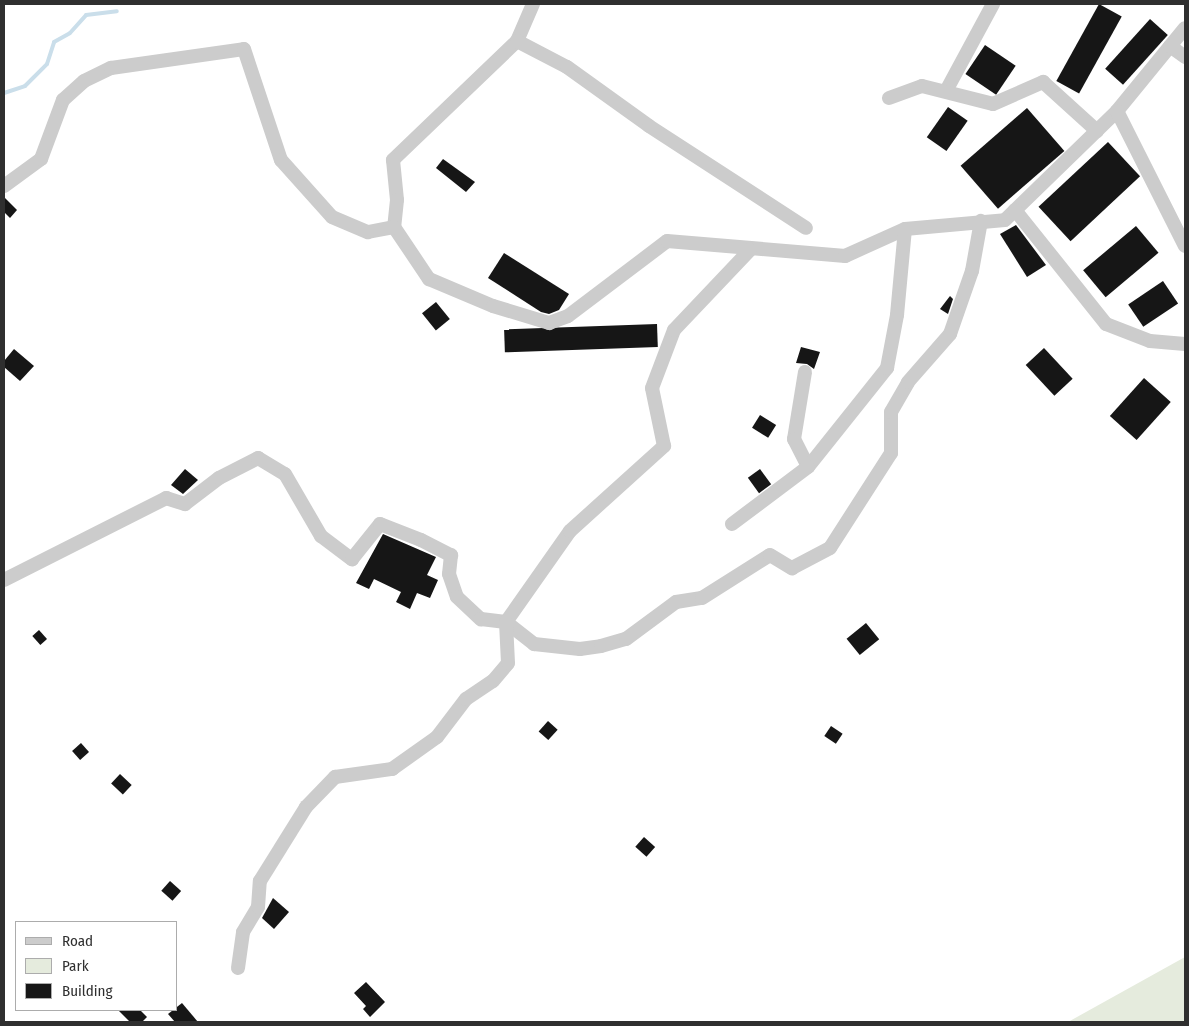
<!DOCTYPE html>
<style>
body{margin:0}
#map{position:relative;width:1189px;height:1026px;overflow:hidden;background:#fff;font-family:"Fira Sans Condensed",sans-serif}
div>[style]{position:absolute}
.green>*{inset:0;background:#e5ebdd}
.stream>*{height:4px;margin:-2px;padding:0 2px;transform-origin:2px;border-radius:2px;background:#cadeea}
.building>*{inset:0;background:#161616;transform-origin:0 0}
.minor>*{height:14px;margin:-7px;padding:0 7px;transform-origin:7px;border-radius:7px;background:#ccc}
span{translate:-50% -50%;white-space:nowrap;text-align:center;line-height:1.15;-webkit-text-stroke:5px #fff;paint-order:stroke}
.frame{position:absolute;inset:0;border:5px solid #2f2f2f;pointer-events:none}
.legend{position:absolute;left:15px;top:921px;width:162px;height:90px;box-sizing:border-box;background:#fff;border:1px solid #acacac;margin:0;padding:6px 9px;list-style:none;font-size:15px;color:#2f2f2f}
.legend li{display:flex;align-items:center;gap:10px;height:25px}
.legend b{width:25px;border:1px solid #acacac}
</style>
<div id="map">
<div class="green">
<div style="clip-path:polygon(1185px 957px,1185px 1022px,1068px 1022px)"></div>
</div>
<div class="stream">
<div style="left:4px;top:93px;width:22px;rotate:-18deg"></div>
<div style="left:25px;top:86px;width:31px;rotate:-45deg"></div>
<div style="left:47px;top:64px;width:23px;rotate:-72deg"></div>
<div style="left:54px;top:42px;width:18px;rotate:-29deg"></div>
<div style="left:70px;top:33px;width:24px;rotate:-48deg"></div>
<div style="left:86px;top:15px;width:31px;rotate:-7deg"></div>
</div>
<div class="building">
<div style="left:1099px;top:4px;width:26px;height:88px;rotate:29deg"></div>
<div style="left:1150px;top:19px;width:24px;height:67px;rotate:42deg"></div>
<div style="left:985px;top:45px;width:37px;height:35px;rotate:34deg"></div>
<div style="left:948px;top:107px;width:24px;height:37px;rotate:35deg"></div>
<div style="left:1027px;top:108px;width:57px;height:88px;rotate:49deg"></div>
<div style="left:1108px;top:142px;width:47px;height:95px;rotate:47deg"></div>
<div style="clip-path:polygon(443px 159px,475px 182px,466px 192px,436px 168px)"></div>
<div style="clip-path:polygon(4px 197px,17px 210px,10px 218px,4px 212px)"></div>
<div style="clip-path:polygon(1016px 225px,1046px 265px,1027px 277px,1000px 234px)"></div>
<div style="left:1136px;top:226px;width:35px;height:69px;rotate:50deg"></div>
<div style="clip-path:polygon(504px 253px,569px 294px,559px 310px,549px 314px,541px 312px,488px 278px)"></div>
<div style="left:1163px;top:281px;width:27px;height:42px;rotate:56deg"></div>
<div style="clip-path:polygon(950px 296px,953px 299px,948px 314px,940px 309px)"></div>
<div style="left:436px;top:302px;width:22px;height:18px;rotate:51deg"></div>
<div style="left:657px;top:324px;width:23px;height:153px;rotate:88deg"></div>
<div style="clip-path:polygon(801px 347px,820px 352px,814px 369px,807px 364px,796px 363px)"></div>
<div style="left:1044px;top:348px;width:42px;height:25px;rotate:47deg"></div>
<div style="clip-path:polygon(14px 349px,34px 366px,20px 381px,4px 367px,4px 361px)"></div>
<div style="left:1144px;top:378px;width:36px;height:51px;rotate:42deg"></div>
<div style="left:760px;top:415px;width:19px;height:15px;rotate:32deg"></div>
<div style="clip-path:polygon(185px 469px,198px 480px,183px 494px,171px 485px)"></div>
<div style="left:760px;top:469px;width:19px;height:15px;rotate:54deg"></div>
<div style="clip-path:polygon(383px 534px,436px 557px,427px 575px,438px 580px,430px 598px,417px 593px,410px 609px,396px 602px,401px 592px,374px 579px,369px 589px,356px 583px)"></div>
<div style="left:866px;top:623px;width:21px;height:25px;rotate:51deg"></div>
<div style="left:39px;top:630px;width:12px;height:9px;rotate:48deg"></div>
<div style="left:548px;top:721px;width:13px;height:14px;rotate:42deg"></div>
<div style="left:831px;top:726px;width:14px;height:12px;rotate:34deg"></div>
<div style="left:81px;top:743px;width:12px;height:12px;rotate:48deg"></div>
<div style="left:120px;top:774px;width:16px;height:13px;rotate:43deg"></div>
<div style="left:644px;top:837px;width:15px;height:13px;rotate:42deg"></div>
<div style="left:170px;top:881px;width:15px;height:13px;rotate:42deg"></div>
<div style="clip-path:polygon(273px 898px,289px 912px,274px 929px,262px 918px)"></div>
<div style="clip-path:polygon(366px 982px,385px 1002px,370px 1017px,363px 1009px,366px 1006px,354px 993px)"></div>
<div style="clip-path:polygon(182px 1003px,198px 1022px,175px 1022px,168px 1014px)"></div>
<div style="clip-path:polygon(118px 1010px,140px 1010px,147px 1017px,142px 1022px,130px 1022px)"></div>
</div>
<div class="minor">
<div style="left:533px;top:4px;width:40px;rotate:113.4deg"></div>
<div style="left:517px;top:41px;width:172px;rotate:136.2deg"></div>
<div style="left:393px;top:160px;width:40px;rotate:84.3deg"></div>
<div style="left:397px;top:200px;width:27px;rotate:96deg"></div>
<div style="left:394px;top:227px;width:63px;rotate:56.1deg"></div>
<div style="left:429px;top:279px;width:69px;rotate:22.9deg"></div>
<div style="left:493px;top:306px;width:59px;rotate:16.9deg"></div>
<div style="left:549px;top:323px;width:20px;rotate:-20deg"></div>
<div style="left:568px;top:316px;width:124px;rotate:-37.1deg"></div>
<div style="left:667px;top:241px;width:179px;rotate:4.8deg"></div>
<div style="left:845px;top:256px;width:66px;rotate:-24.2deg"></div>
<div style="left:905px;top:229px;width:100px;rotate:-5.1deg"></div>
<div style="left:1005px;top:220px;width:156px;rotate:-44.2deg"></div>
<div style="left:1117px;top:111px;width:107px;rotate:-50.7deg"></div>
<div style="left:517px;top:41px;width:56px;rotate:27.5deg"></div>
<div style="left:567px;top:67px;width:101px;rotate:35.7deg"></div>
<div style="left:649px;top:126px;width:187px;rotate:33deg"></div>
<div style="left:1170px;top:46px;width:19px;rotate:36deg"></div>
<div style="left:946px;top:91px;width:99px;rotate:-61.6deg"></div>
<div style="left:889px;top:98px;width:35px;rotate:-20deg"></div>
<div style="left:922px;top:86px;width:73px;rotate:14.2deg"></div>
<div style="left:993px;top:104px;width:55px;rotate:-23.7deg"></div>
<div style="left:1043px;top:82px;width:73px;rotate:42.2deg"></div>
<div style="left:1117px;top:111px;width:151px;rotate:63.3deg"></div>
<div style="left:4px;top:186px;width:46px;rotate:-36.1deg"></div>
<div style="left:41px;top:159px;width:63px;rotate:-69.6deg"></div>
<div style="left:63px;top:100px;width:28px;rotate:-42deg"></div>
<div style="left:84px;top:81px;width:30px;rotate:-26deg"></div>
<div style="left:111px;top:68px;width:134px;rotate:-8.1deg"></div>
<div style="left:244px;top:49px;width:117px;rotate:71.6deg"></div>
<div style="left:281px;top:160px;width:76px;rotate:48.2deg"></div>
<div style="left:332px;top:217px;width:39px;rotate:23deg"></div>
<div style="left:368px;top:232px;width:26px;rotate:-11deg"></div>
<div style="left:1015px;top:210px;width:146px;rotate:51.4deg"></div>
<div style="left:1106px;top:324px;width:47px;rotate:21.1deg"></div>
<div style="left:1150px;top:341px;width:35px;rotate:5deg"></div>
<div style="left:805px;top:372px;width:68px;rotate:99.3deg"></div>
<div style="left:794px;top:439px;width:31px;rotate:63deg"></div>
<div style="left:808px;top:467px;width:127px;rotate:-51.4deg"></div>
<div style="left:887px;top:368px;width:54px;rotate:-79.3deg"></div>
<div style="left:897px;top:315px;width:86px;rotate:-84.7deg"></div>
<div style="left:732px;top:524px;width:95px;rotate:-36.9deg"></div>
<div style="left:4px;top:580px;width:182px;rotate:-26.8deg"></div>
<div style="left:166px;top:498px;width:20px;rotate:18deg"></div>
<div style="left:185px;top:504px;width:43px;rotate:-37.4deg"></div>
<div style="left:219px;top:478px;width:44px;rotate:-27.1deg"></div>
<div style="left:258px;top:458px;width:31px;rotate:31deg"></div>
<div style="left:285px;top:474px;width:72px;rotate:59.9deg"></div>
<div style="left:321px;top:536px;width:39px;rotate:37deg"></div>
<div style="left:352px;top:559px;width:45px;rotate:-51.3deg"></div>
<div style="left:380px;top:524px;width:44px;rotate:21.3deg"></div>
<div style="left:421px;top:540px;width:34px;rotate:27deg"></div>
<div style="left:451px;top:555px;width:19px;rotate:96deg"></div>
<div style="left:449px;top:574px;width:24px;rotate:71deg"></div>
<div style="left:457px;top:597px;width:33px;rotate:43deg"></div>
<div style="left:481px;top:619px;width:25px;rotate:7deg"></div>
<div style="left:506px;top:622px;width:111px;rotate:-54.9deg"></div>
<div style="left:570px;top:531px;width:127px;rotate:-42.1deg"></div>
<div style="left:664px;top:446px;width:59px;rotate:-101.7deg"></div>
<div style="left:652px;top:388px;width:62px;rotate:-69.2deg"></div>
<div style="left:674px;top:330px;width:110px;rotate:-46.5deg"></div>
<div style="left:506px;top:622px;width:36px;rotate:38deg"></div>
<div style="left:534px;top:644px;width:46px;rotate:6.2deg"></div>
<div style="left:580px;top:649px;width:21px;rotate:-8deg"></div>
<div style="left:601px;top:646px;width:26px;rotate:-16deg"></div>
<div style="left:626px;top:639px;width:62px;rotate:-36.5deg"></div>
<div style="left:676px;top:602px;width:26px;rotate:-9deg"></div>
<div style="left:702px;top:598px;width:80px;rotate:-32.3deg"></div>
<div style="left:770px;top:555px;width:26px;rotate:31deg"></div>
<div style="left:792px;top:568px;width:43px;rotate:-27.8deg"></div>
<div style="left:830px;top:548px;width:113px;rotate:-57.3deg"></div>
<div style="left:891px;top:453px;width:41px;rotate:-90deg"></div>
<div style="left:891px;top:412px;width:34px;rotate:-60deg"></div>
<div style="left:908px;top:382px;width:64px;rotate:-48.8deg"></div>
<div style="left:950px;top:334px;width:67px;rotate:-70.8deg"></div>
<div style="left:972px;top:271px;width:51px;rotate:-79.8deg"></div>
<div style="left:238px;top:968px;width:36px;rotate:-82deg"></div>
<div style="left:243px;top:932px;width:29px;rotate:-59deg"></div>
<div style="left:258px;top:907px;width:26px;rotate:-86deg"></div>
<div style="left:260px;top:881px;width:87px;rotate:-58.1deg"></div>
<div style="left:306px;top:807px;width:42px;rotate:-46deg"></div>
<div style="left:335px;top:777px;width:58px;rotate:-8deg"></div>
<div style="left:392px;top:769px;width:55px;rotate:-35.4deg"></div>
<div style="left:437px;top:737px;width:48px;rotate:-52.7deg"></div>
<div style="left:466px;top:699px;width:32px;rotate:-34deg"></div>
<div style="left:493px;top:681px;width:23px;rotate:-50deg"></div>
<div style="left:508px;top:663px;width:41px;rotate:-92.8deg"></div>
</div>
<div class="frame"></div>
<ul class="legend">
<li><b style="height:6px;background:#ccc"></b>Road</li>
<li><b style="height:14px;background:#e5ebdd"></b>Park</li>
<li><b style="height:14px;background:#161616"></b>Building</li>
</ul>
</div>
